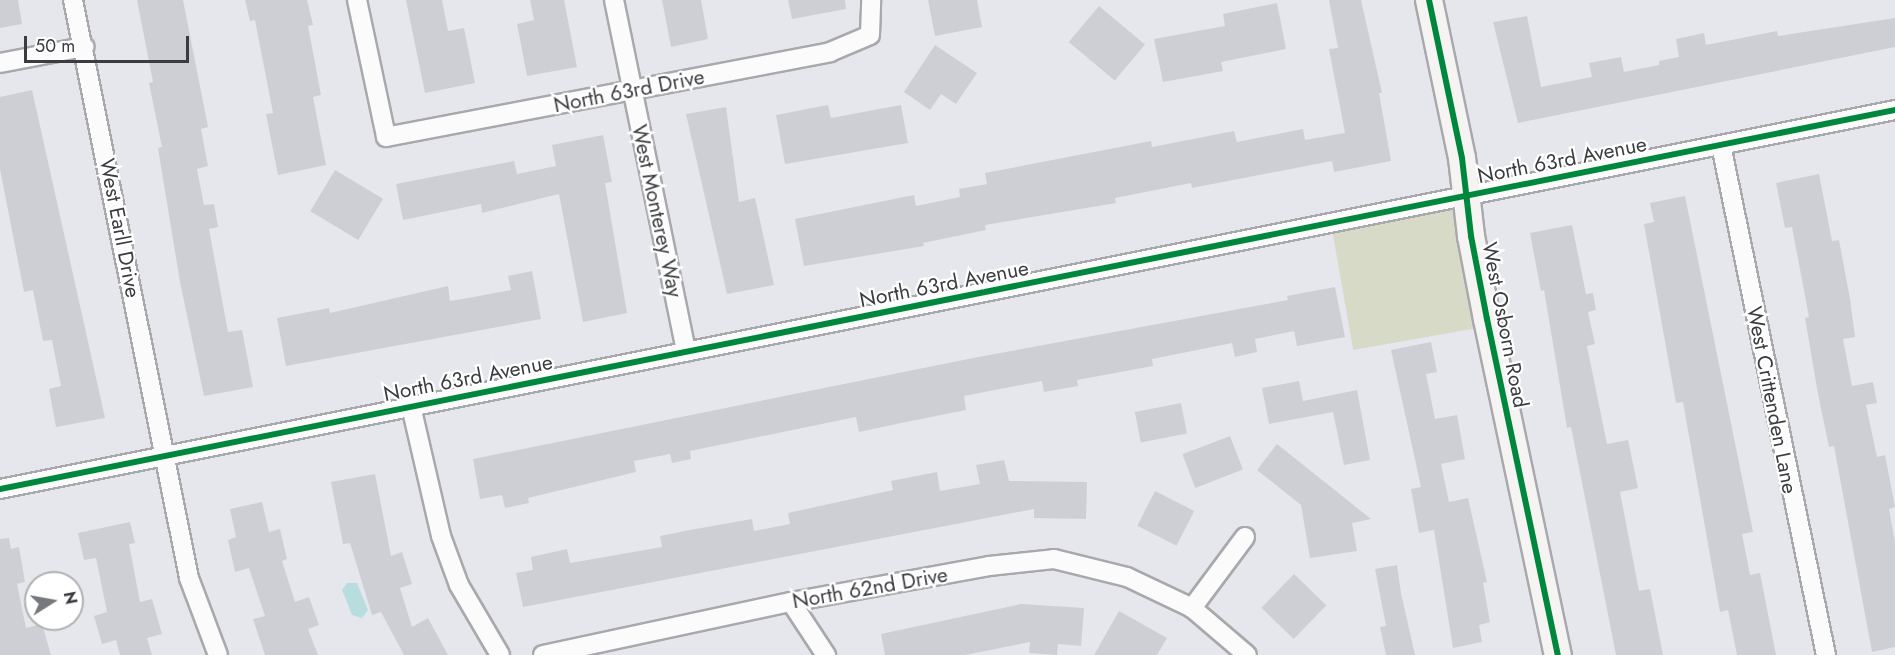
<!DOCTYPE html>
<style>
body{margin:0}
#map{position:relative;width:1895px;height:655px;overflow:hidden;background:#e6e7ed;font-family:Jost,sans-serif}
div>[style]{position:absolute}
.green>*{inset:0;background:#d8dac8;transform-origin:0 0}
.water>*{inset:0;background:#b8dddf}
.building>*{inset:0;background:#cecfd4;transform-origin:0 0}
.roads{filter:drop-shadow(2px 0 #a8a8ad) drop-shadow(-2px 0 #a8a8ad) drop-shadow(0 2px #a8a8ad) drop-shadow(0 -2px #a8a8ad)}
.street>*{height:18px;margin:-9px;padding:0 9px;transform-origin:9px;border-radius:9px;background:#fbfbfc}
.secondary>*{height:26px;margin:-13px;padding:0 13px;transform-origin:13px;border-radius:13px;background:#f6f3f3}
.cycleway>*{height:6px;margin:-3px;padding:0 3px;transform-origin:3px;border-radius:3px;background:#00873e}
span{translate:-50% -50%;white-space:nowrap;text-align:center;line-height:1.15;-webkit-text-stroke:4.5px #fff;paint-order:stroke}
.street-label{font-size:21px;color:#3b3c40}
.north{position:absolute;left:24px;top:571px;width:60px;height:60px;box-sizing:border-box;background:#fff;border:2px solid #b1b1b3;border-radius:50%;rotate:79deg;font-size:16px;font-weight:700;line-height:24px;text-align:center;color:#3b3c40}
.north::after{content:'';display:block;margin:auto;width:21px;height:27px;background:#77787d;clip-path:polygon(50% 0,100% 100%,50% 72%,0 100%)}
.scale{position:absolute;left:24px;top:36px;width:165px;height:27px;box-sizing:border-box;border:3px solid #3b3c40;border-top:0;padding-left:8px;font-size:18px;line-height:21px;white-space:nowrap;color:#3b3c40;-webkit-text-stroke:4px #fff;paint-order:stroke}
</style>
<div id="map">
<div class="green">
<div style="left:1461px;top:201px;width:128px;height:132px;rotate:80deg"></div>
</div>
<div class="water">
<div style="clip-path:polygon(347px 583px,357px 583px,368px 610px,362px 618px,352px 615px,342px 590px)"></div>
</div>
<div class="building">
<div style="clip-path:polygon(0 0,18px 0,22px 24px,0 28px)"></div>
<div style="clip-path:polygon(137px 0,183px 0,208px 127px,201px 129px,208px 166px,197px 169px,204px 205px,214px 204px,218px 227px,209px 229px,228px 332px,242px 330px,253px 387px,204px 396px,180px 282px,158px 148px,162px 147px,149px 83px,153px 82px)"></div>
<div style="clip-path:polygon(245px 0,307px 0,313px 25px,308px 26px,321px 95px,313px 97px,326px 165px,278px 175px,266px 114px,273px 113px,255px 20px,250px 21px)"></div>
<div style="clip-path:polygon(406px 0,442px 0,448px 31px,464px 28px,475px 83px,425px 93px)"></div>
<div style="clip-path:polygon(530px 0,564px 0,577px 67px,527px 76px,517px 24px,534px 20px)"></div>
<div style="clip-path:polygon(662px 0,701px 0,708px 39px,671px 47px)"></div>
<div style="clip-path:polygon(788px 0,845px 0,846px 9px,792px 19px)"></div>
<div style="clip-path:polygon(928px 0,977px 0,982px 27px,935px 36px)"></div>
<div style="clip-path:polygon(1329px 0,1361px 0,1382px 93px,1379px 93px,1391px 161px,1334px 172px,1332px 161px,1192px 188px,1191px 183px,1115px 198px,1116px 203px,985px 225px,986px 230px,923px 243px,924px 246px,804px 266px,795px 219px,914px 195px,916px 206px,960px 197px,959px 189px,987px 184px,985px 173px,1151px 141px,1152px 147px,1234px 131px,1237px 142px,1303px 129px,1305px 140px,1345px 133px,1329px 49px,1338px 48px)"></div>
<div style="clip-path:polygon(1277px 3px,1286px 49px,1221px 62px,1223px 71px,1163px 82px,1154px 39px,1225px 26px,1223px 14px)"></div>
<div style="left:1099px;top:6px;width:60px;height:47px;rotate:40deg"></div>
<div style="clip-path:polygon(1527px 16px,1541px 87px,1592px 77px,1589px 63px,1621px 57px,1624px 72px,1659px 65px,1659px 61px,1679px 57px,1676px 39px,1704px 33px,1706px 45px,1777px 31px,1778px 36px,1895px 18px,1895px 47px,1518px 123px,1493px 22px)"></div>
<div style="clip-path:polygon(935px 45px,977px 73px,956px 104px,941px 94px,930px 110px,904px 92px)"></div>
<div style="clip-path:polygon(32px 90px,105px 418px,56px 427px,49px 389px,61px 386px,52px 340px,43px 341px,33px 290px,24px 292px,0 169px,0 97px)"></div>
<div style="clip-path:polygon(828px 105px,831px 118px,901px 105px,908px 143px,785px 164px,776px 115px)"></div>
<div style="clip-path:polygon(726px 107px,739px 202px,755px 198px,774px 285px,727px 294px,686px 114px)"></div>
<div style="clip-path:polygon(603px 135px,612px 182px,605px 183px,627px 313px,583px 322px,559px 194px,482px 213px,481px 204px,403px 220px,396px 184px,514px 161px,517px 174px,556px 166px,552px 145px)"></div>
<div style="left:335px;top:170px;width:56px;height:48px;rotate:31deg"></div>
<div style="clip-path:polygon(1819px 174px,1832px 241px,1839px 240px,1850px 299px,1855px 337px,1843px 339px,1852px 386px,1873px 382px,1877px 403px,1866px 405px,1877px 457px,1885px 455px,1895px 507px,1889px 509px,1895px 542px,1895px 647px,1872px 652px,1834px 446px,1829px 447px,1818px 394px,1805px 318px,1809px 317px,1792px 227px,1785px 228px,1776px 183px)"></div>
<div style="clip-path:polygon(1685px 196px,1753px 532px,1742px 534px,1750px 575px,1760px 573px,1776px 655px,1737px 655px,1728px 610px,1720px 612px,1683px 402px,1676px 403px,1644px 224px,1654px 222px,1650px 203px)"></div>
<div style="clip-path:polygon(1572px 225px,1586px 294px,1593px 293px,1596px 310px,1588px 312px,1595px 344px,1587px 346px,1607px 444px,1628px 440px,1638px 488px,1620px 492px,1639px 591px,1650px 589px,1663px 655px,1616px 655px,1571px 427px,1567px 428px,1544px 290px,1541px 291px,1530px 233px)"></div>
<div style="clip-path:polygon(532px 271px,541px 319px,286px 366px,277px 318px,329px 308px,330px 313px,448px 286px,450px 301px,468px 298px,511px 290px,508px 276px)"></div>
<div style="clip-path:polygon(1335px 287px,1345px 337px,1297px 346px,1294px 331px,1255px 339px,1257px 352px,1235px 357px,1232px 343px,1152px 359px,1153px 366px,1077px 380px,1078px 386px,1044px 392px,1042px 381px,964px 396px,966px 410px,906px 422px,859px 432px,856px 417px,690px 451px,691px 459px,672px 463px,670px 454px,634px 461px,636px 472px,528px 498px,529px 503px,505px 508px,502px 495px,480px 499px,473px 459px,973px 358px,1288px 300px,1287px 296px)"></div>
<div style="clip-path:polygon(1431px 342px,1437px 372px,1426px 374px,1435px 419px,1457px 415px,1465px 459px,1441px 464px,1449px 502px,1468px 498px,1487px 582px,1483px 583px,1490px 622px,1479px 625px,1482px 642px,1453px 648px,1434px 530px,1419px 533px,1411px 489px,1421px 487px,1391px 350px)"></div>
<div style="clip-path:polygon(1299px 381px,1303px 401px,1357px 390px,1370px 460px,1344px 465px,1333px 412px,1269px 424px,1262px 388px)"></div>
<div style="left:1181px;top:403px;width:31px;height:47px;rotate:79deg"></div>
<div style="left:1230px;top:436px;width:36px;height:51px;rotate:69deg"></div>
<div style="clip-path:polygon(1277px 444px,1371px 519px,1352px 523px,1357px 551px,1310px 558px,1301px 505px,1257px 470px)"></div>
<div style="clip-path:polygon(1004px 460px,1009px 481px,1087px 482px,1086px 519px,1034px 518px,1034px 509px,523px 607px,516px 573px,533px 570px,531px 557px,567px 549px,570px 563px,662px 547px,660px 536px,690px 530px,752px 519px,754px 531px,790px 524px,788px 513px,893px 490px,891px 481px,937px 472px,940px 491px,980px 484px,976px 465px)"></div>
<div style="clip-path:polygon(375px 474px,391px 556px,402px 552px,412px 584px,400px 588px,412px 627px,428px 618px,448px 655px,404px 655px,381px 612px,372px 615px,350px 543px,343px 544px,331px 482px)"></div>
<div style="left:1155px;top:491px;width:44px;height:39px;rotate:27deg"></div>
<div style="clip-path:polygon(262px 502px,269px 532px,280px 529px,287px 559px,282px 561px,295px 602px,309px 597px,319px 625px,308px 629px,318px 655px,265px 655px,253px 619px,265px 616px,249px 568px,235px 572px,228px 540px,236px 537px,230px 509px)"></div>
<div style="clip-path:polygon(130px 522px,135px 543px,129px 544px,140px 602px,152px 599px,162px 634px,147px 638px,152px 655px,120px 655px,116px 640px,102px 644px,94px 616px,107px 612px,96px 558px,84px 560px,78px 533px)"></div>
<div style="clip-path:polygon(9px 538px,11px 549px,19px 547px,25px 582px,17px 584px,26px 628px,42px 624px,51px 655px,0 655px,0 539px)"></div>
<div style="clip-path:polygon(1397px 565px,1401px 593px,1415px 655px,1386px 655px,1380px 627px,1386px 626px,1375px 569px)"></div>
<div style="left:1294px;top:574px;width:45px;height:47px;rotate:44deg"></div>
<div style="clip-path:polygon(1021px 604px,1084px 608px,1081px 646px,1058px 644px,1057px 655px,1029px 653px,1030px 642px,965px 655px,885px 655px,881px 634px)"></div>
<div style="clip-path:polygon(1119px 611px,1167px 638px,1157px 655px,1094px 655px)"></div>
</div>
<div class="roads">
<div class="street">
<div style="left:73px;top:0;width:590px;rotate:78.65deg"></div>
<div style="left:189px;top:578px;width:82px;rotate:69.4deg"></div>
<div style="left:357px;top:0;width:140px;rotate:78deg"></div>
<div style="left:386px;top:137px;width:452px;rotate:-10.8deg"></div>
<div style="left:830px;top:52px;width:43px;rotate:-23deg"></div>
<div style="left:870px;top:35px;width:35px;rotate:-88deg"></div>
<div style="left:614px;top:0;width:359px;rotate:78.4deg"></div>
<div style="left:0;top:63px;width:86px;rotate:-10.8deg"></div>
<div style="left:1721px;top:145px;width:521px;rotate:78.37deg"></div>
<div style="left:411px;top:406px;width:133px;rotate:77deg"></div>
<div style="left:441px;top:536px;width:52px;rotate:69.8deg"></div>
<div style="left:459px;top:585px;width:81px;rotate:59.6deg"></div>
<div style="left:0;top:489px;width:1933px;rotate:-11.31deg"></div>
<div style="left:1245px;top:537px;width:89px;rotate:126.7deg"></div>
<div style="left:1192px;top:608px;width:72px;rotate:40.5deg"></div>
<div style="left:791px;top:602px;width:64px;rotate:56.6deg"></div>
<div style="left:543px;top:655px;width:254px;rotate:-12.1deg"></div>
<div style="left:791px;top:602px;width:201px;rotate:-10.3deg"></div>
<div style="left:989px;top:566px;width:65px;rotate:-6.1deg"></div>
<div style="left:1054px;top:559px;width:75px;rotate:13.9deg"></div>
<div style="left:1127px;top:577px;width:72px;rotate:25.5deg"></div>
</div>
<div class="secondary">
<div style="left:1429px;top:0;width:161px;rotate:78.2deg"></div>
<div style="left:1462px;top:158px;width:79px;rotate:83.4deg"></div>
<div style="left:1471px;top:236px;width:85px;rotate:79.1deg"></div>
<div style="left:1487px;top:319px;width:343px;rotate:78.1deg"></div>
</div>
</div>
<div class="cycleway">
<div style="left:1429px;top:0;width:161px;rotate:78.2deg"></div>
<div style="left:1462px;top:158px;width:79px;rotate:83.4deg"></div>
<div style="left:1471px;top:236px;width:85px;rotate:79.1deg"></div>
<div style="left:1487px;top:319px;width:343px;rotate:78.1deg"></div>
<div style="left:0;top:489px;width:1933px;rotate:-11.31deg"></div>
</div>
<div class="street-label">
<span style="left:629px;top:91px;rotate:-11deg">North 63rd Drive</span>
<span style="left:1562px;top:160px;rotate:-11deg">North 63rd Avenue</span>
<span style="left:657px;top:211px;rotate:78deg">West Monterey Way</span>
<span style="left:120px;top:228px;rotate:79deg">West Earll Drive</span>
<span style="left:944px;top:284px;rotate:-11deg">North 63rd Avenue</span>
<span style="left:1505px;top:325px;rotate:79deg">West Osborn Road</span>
<span style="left:468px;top:378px;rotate:-11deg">North 63rd Avenue</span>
<span style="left:1772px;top:400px;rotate:79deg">West Crittenden Lane</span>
<span style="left:870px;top:588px;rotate:-10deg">North 62nd Drive</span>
</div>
<div class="north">N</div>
<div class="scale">50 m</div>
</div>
